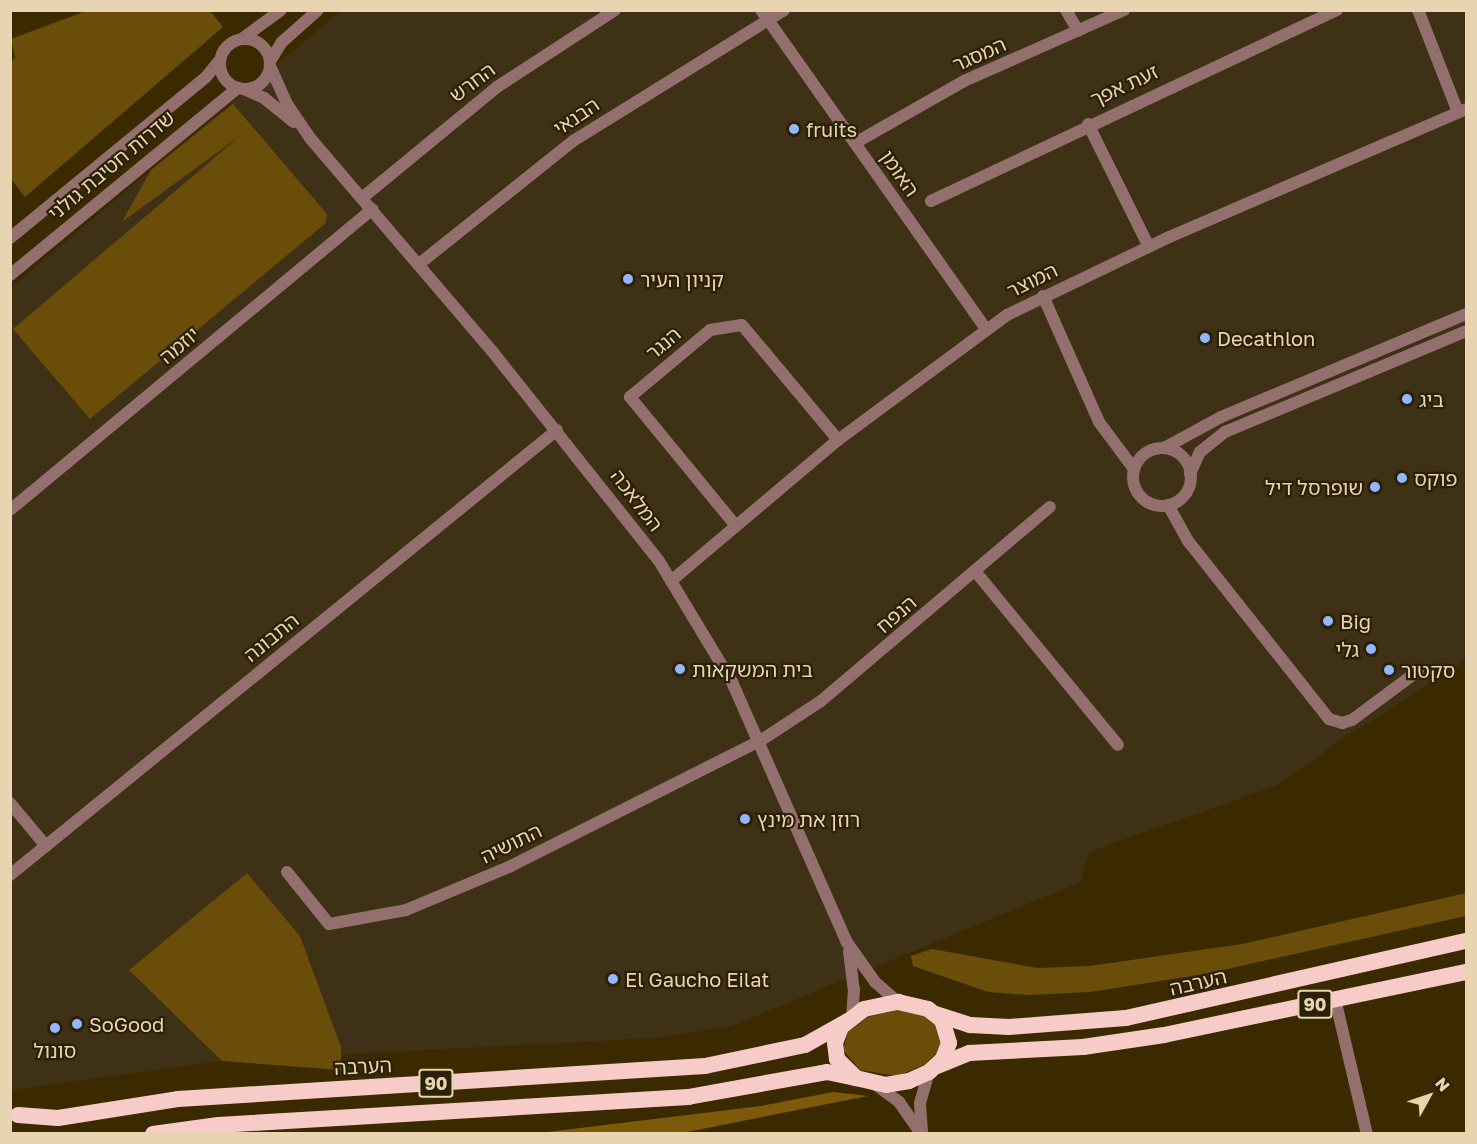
<!DOCTYPE html>
<meta charset="utf-8">
<style>
body{margin:0}
#map{position:relative;width:1477px;height:1144px;overflow:hidden;background:#3b2900;font-family:"Golos Text","Noto Sans Hebrew",sans-serif}
div>[style]{position:absolute}
.built>*{inset:0;background:#3e3116}
.green>*{inset:0;background:#6a4d08}
.forest>*{inset:0;background:#7c5a0a}
.minor>*{height:12px;margin:-6px;padding:0 6px;transform-origin:6px;border-radius:6px;background:#93706e}
.minor>.ring{margin:-6px;padding:0;box-sizing:content-box;background:none;border:12px solid #93706e;border-radius:50%}
.tertiary>*{height:12px;margin:-6px;padding:0 6px;transform-origin:6px;border-radius:6px;background:#93706e}
.tertiary>.ring{margin:-6px;padding:0;box-sizing:content-box;background:none;border:12px solid #93706e;border-radius:50%}
.trunk>*{height:16px;margin:-8px;padding:0 8px;transform-origin:8px;border-radius:8px;background:#f7ccc8}
.dots>*{width:16px;height:16px;translate:-50% -50%;box-sizing:border-box;border:3px solid #2c2008;border-radius:50%}
span{translate:-50% -50%;white-space:nowrap;text-align:center;line-height:1.15;-webkit-text-stroke:4.5px #2c2008;paint-order:stroke}
.shield-label span{padding:2px 4px;background:#2c2008;border:2px solid;border-radius:4px;-webkit-text-stroke-width:0}
.shield-label{font-size:18px;color:#e8d4b0;font-weight:700}
.street-label{font-size:20px;color:#e8d4b0}
.poi-label{font-size:20px;color:#e8d4b0}
.left{translate:0 -50%;text-align:left}
.right{translate:-100% -50%;text-align:right}
.frame{position:absolute;inset:0;border:12px solid #e8d4b0;pointer-events:none}
.north{position:absolute;left:1399px;top:1066px;width:60px;height:60px;-webkit-text-stroke:4px #2c2008;paint-order:stroke;rotate:50deg;font-size:16px;font-weight:700;line-height:24px;text-align:center;color:#e8d4b0}
.north::after{content:'';display:block;margin:auto;width:21px;height:27px;background:#e8d4b0;clip-path:polygon(50% 0,100% 100%,50% 72%,0 100%)}
</style>
<div id="map">
<div class="built">
<div style="clip-path:polygon(341px 11px,1466px 11px,1466px 660px,1338px 742px,1278px 785px,1089px 852px,1081px 882px,732px 1026px,656px 1038px,222px 1061px,11px 1090px,10px 288px)"></div>
</div>
<div class="green">
<div style="clip-path:polygon(86px 11px,210px 11px,223px 27px,25px 197px,11px 179px,10px 64px,15px 57px,11px 39px)"></div>
<div style="clip-path:polygon(233px 104px,327px 214px,326px 223px,90px 419px,13px 329px,240px 136px,122px 222px,151px 170px)"></div>
<div style="clip-path:polygon(247px 873px,300px 936px,341px 1047px,341px 1070px,222px 1061px,129px 970px)"></div>
<div style="clip-path:polygon(1466px 893px,1466px 916px,1205px 974px,1090px 992px,1029px 995px,988px 992px,913px 966px,911px 956px,932px 949px,1037px 968px,1090px 966px,1242px 944px)"></div>
<div style="clip-path:polygon(898px 1010px,924px 1016px,936px 1025px,941px 1042px,936px 1054px,924px 1065px,897px 1076px,860px 1070px,843px 1050px,848px 1032px,868px 1017px)"></div>
</div>
<div class="forest">
<div style="clip-path:polygon(833px 1092px,868px 1096px,682px 1133px,539px 1133px,761px 1106px)"></div>
</div>
<div class="minor">
<div style="left:761px;top:10px;width:389px;rotate:54.8deg"></div>
<div style="left:1066px;top:10px;width:24px;rotate:60deg"></div>
<div style="left:1418px;top:10px;width:110px;rotate:68.6deg"></div>
<div style="left:1088px;top:124px;width:137px;rotate:63.6deg"></div>
<div style="left:855px;top:143px;width:125px;rotate:-29.6deg"></div>
<div style="left:964px;top:81px;width:175px;rotate:-23.9deg"></div>
<div style="left:362px;top:198px;width:175px;rotate:-39.4deg"></div>
<div style="left:497px;top:87px;width:141px;rotate:-33.1deg"></div>
<div style="left:931px;top:201px;width:449px;rotate:-25.2deg"></div>
<div style="left:419px;top:264px;width:197px;rotate:-38.6deg"></div>
<div style="left:573px;top:141px;width:248px;rotate:-31.8deg"></div>
<div style="left:1043px;top:296px;width:138px;rotate:66deg"></div>
<div style="left:1099px;top:422px;width:59px;rotate:53.3deg"></div>
<div style="left:1164px;top:448px;width:65px;rotate:-28.5deg"></div>
<div style="left:1221px;top:417px;width:266px;rotate:-22.8deg"></div>
<div class="ring" style="left:1133px;top:448px;width:46px;height:46px"></div>
<div style="left:1190px;top:474px;width:24px;rotate:-66deg"></div>
<div style="left:1200px;top:452px;width:32px;rotate:-39deg"></div>
<div style="left:1225px;top:432px;width:261px;rotate:-22.7deg"></div>
<div style="left:1168px;top:505px;width:41px;rotate:60.9deg"></div>
<div style="left:1188px;top:541px;width:227px;rotate:51.6deg"></div>
<div style="left:1329px;top:719px;width:14px;rotate:17deg"></div>
<div style="left:1342px;top:723px;width:10px;rotate:-17deg"></div>
<div style="left:1352px;top:720px;width:82px;rotate:-36.6deg"></div>
<div style="left:10px;top:510px;width:471px;rotate:-39.7deg"></div>
<div style="left:736px;top:526px;width:167px;rotate:-129.4deg"></div>
<div style="left:630px;top:397px;width:104px;rotate:-39.9deg"></div>
<div style="left:710px;top:330px;width:32px;rotate:-9deg"></div>
<div style="left:742px;top:325px;width:150px;rotate:50.1deg"></div>
<div style="left:975px;top:571px;width:225px;rotate:50.6deg"></div>
<div style="left:671px;top:581px;width:219px;rotate:-40.2deg"></div>
<div style="left:838px;top:440px;width:210px;rotate:-36.5deg"></div>
<div style="left:1007px;top:315px;width:178px;rotate:-25.7deg"></div>
<div style="left:1167px;top:238px;width:326px;rotate:-23.3deg"></div>
<div style="left:10px;top:803px;width:56px;rotate:50.1deg"></div>
<div style="left:287px;top:872px;width:67px;rotate:51.1deg"></div>
<div style="left:329px;top:924px;width:78px;rotate:-10.3deg"></div>
<div style="left:406px;top:910px;width:112px;rotate:-22.7deg"></div>
<div style="left:509px;top:867px;width:281px;rotate:-26.7deg"></div>
<div style="left:760px;top:741px;width:73px;rotate:-33.3deg"></div>
<div style="left:821px;top:701px;width:300px;rotate:-40.3deg"></div>
<div style="left:10px;top:875px;width:705px;rotate:-39.13deg"></div>
<div style="left:1335px;top:999px;width:139px;rotate:76.7deg"></div>
<div style="left:876px;top:1085px;width:29px;rotate:36deg"></div>
<div style="left:899px;top:1102px;width:39px;rotate:55deg"></div>
<div style="left:922px;top:1132px;width:29px;rotate:-94deg"></div>
<div style="left:920px;top:1103px;width:32px;rotate:-74deg"></div>
</div>
<div class="tertiary">
<div style="left:243px;top:38px;width:47px;rotate:-36.4deg"></div>
<div class="ring" style="left:220px;top:39px;width:38px;height:38px"></div>
<div style="left:270px;top:61px;width:22px;rotate:-58deg"></div>
<div style="left:282px;top:42px;width:48px;rotate:-41.6deg"></div>
<div style="left:270px;top:66px;width:42px;rotate:65.9deg"></div>
<div style="left:287px;top:104px;width:41px;rotate:55.9deg"></div>
<div style="left:310px;top:138px;width:280px;rotate:49.5deg"></div>
<div style="left:492px;top:351px;width:268px;rotate:51.5deg"></div>
<div style="left:659px;top:561px;width:141px;rotate:58.9deg"></div>
<div style="left:732px;top:682px;width:283px;rotate:66.2deg"></div>
<div style="left:846px;top:941px;width:50px;rotate:54.7deg"></div>
<div style="left:875px;top:982px;width:30px;rotate:41deg"></div>
<div style="left:244px;top:89px;width:22px;rotate:24deg"></div>
<div style="left:264px;top:98px;width:38px;rotate:39deg"></div>
<div style="left:10px;top:238px;width:254px;rotate:-39.4deg"></div>
<div style="left:206px;top:77px;width:21px;rotate:-51deg"></div>
<div style="left:10px;top:275px;width:295px;rotate:-39.4deg"></div>
<div style="left:849px;top:951px;width:38px;rotate:83deg"></div>
<div style="left:854px;top:989px;width:28px;rotate:94deg"></div>
</div>
<div class="trunk">
<div style="left:898px;top:1002px;width:31px;rotate:13deg"></div>
<div style="left:928px;top:1009px;width:18px;rotate:38deg"></div>
<div style="left:942px;top:1020px;width:24px;rotate:73deg"></div>
<div style="left:949px;top:1043px;width:17px;rotate:111deg"></div>
<div style="left:943px;top:1059px;width:19px;rotate:137deg"></div>
<div style="left:929px;top:1072px;width:22px;rotate:156deg"></div>
<div style="left:909px;top:1081px;width:23px;rotate:170deg"></div>
<div style="left:886px;top:1085px;width:31px;rotate:-167deg"></div>
<div style="left:856px;top:1078px;width:27px;rotate:-135deg"></div>
<div style="left:837px;top:1059px;width:16px;rotate:-97deg"></div>
<div style="left:835px;top:1043px;width:17px;rotate:-69deg"></div>
<div style="left:841px;top:1027px;width:29px;rotate:-38deg"></div>
<div style="left:864px;top:1009px;width:35px;rotate:-12deg"></div>
<div style="left:936px;top:1014px;width:36px;rotate:18deg"></div>
<div style="left:970px;top:1025px;width:39px;rotate:3deg"></div>
<div style="left:1009px;top:1027px;width:117px;rotate:-4.4deg"></div>
<div style="left:1126px;top:1018px;width:349px;rotate:-12.8deg"></div>
<div style="left:937px;top:1066px;width:35px;rotate:-22deg"></div>
<div style="left:969px;top:1053px;width:114px;rotate:-3deg"></div>
<div style="left:1083px;top:1047px;width:82px;rotate:-8.4deg"></div>
<div style="left:1164px;top:1035px;width:309px;rotate:-11.8deg"></div>
<div style="left:18px;top:1115px;width:40px;rotate:4.3deg"></div>
<div style="left:58px;top:1118px;width:121px;rotate:-9deg"></div>
<div style="left:178px;top:1099px;width:528px;rotate:-3.58deg"></div>
<div style="left:705px;top:1066px;width:102px;rotate:-11.9deg"></div>
<div style="left:805px;top:1045px;width:49px;rotate:-29.2deg"></div>
<div style="left:153px;top:1134px;width:66px;rotate:-7.9deg"></div>
<div style="left:218px;top:1125px;width:471px;rotate:-3.4deg"></div>
<div style="left:688px;top:1097px;width:141px;rotate:-10.2deg"></div>
<div style="left:827px;top:1072px;width:30px;rotate:12deg"></div>
</div>
<div class="dots">
<div style="left:794px;top:129px;background:#92b7fd"></div>
<div style="left:628px;top:279px;background:#92b7fd"></div>
<div style="left:1205px;top:338px;background:#92b7fd"></div>
<div style="left:1407px;top:399px;background:#92b7fd"></div>
<div style="left:1402px;top:478px;background:#92b7fd"></div>
<div style="left:1375px;top:487px;background:#92b7fd"></div>
<div style="left:1328px;top:621px;background:#92b7fd"></div>
<div style="left:1371px;top:649px;background:#92b7fd"></div>
<div style="left:680px;top:669px;background:#92b7fd"></div>
<div style="left:1389px;top:670px;background:#92b7fd"></div>
<div style="left:745px;top:819px;background:#92b7fd"></div>
<div style="left:613px;top:979px;background:#92b7fd"></div>
<div style="left:77px;top:1024px;background:#92b7fd"></div>
<div style="left:55px;top:1028px;background:#92b7fd"></div>
</div>
<div class="shield-label">
<span style="left:1315px;top:1004px">90</span>
<span style="left:436px;top:1083px">90</span>
</div>
<div class="street-label">
<span style="left:979px;top:54px;rotate:-24deg">המסגר</span>
<span style="left:472px;top:82px;rotate:-37deg">החרש</span>
<span style="left:1124px;top:85px;rotate:-25deg">זעת אפך</span>
<span style="left:576px;top:116px;rotate:-34deg">הבנאי</span>
<span style="left:111px;top:165px;rotate:-40deg">שדרות חטיבת גולני</span>
<span style="left:900px;top:173px;rotate:55deg">האומן</span>
<span style="left:1032px;top:280px;rotate:-26deg">המוצר</span>
<span style="left:663px;top:343px;rotate:-40deg">הנגר</span>
<span style="left:179px;top:345px;rotate:-40deg">יוזמה</span>
<span style="left:637px;top:500px;rotate:53deg">המלאכה</span>
<span style="left:896px;top:614px;rotate:-41deg">הנפח</span>
<span style="left:271px;top:637px;rotate:-39deg">התבונה</span>
<span style="left:511px;top:843px;rotate:-26deg">התושיה</span>
<span style="left:1198px;top:982px;rotate:-13deg">הערבה</span>
<span style="left:363px;top:1066px;rotate:-3deg">הערבה</span>
</div>
<div class="poi-label">
<span class="left" style="left:806px;top:129px">fruits</span>
<span class="left" style="left:640px;top:279px">קניון העיר</span>
<span class="left" style="left:1217px;top:338px">Decathlon</span>
<span class="left" style="left:1419px;top:399px">ביג</span>
<span class="left" style="left:1414px;top:478px">פוקס</span>
<span class="right" style="left:1363px;top:487px">שופרסל דיל</span>
<span class="left" style="left:1340px;top:621px">Big</span>
<span class="right" style="left:1359px;top:649px">גלי</span>
<span class="left" style="left:692px;top:669px">בית המשקאות</span>
<span class="left" style="left:1401px;top:670px">סקטור</span>
<span class="left" style="left:757px;top:819px">רוזן את מינץ</span>
<span class="left" style="left:625px;top:979px">El Gaucho Eilat</span>
<span class="left" style="left:89px;top:1024px">SoGood</span>
<span style="left:55px;top:1050px">סונול</span>
</div>
<div class="frame"></div>
<div class="north">N</div>
</div>
